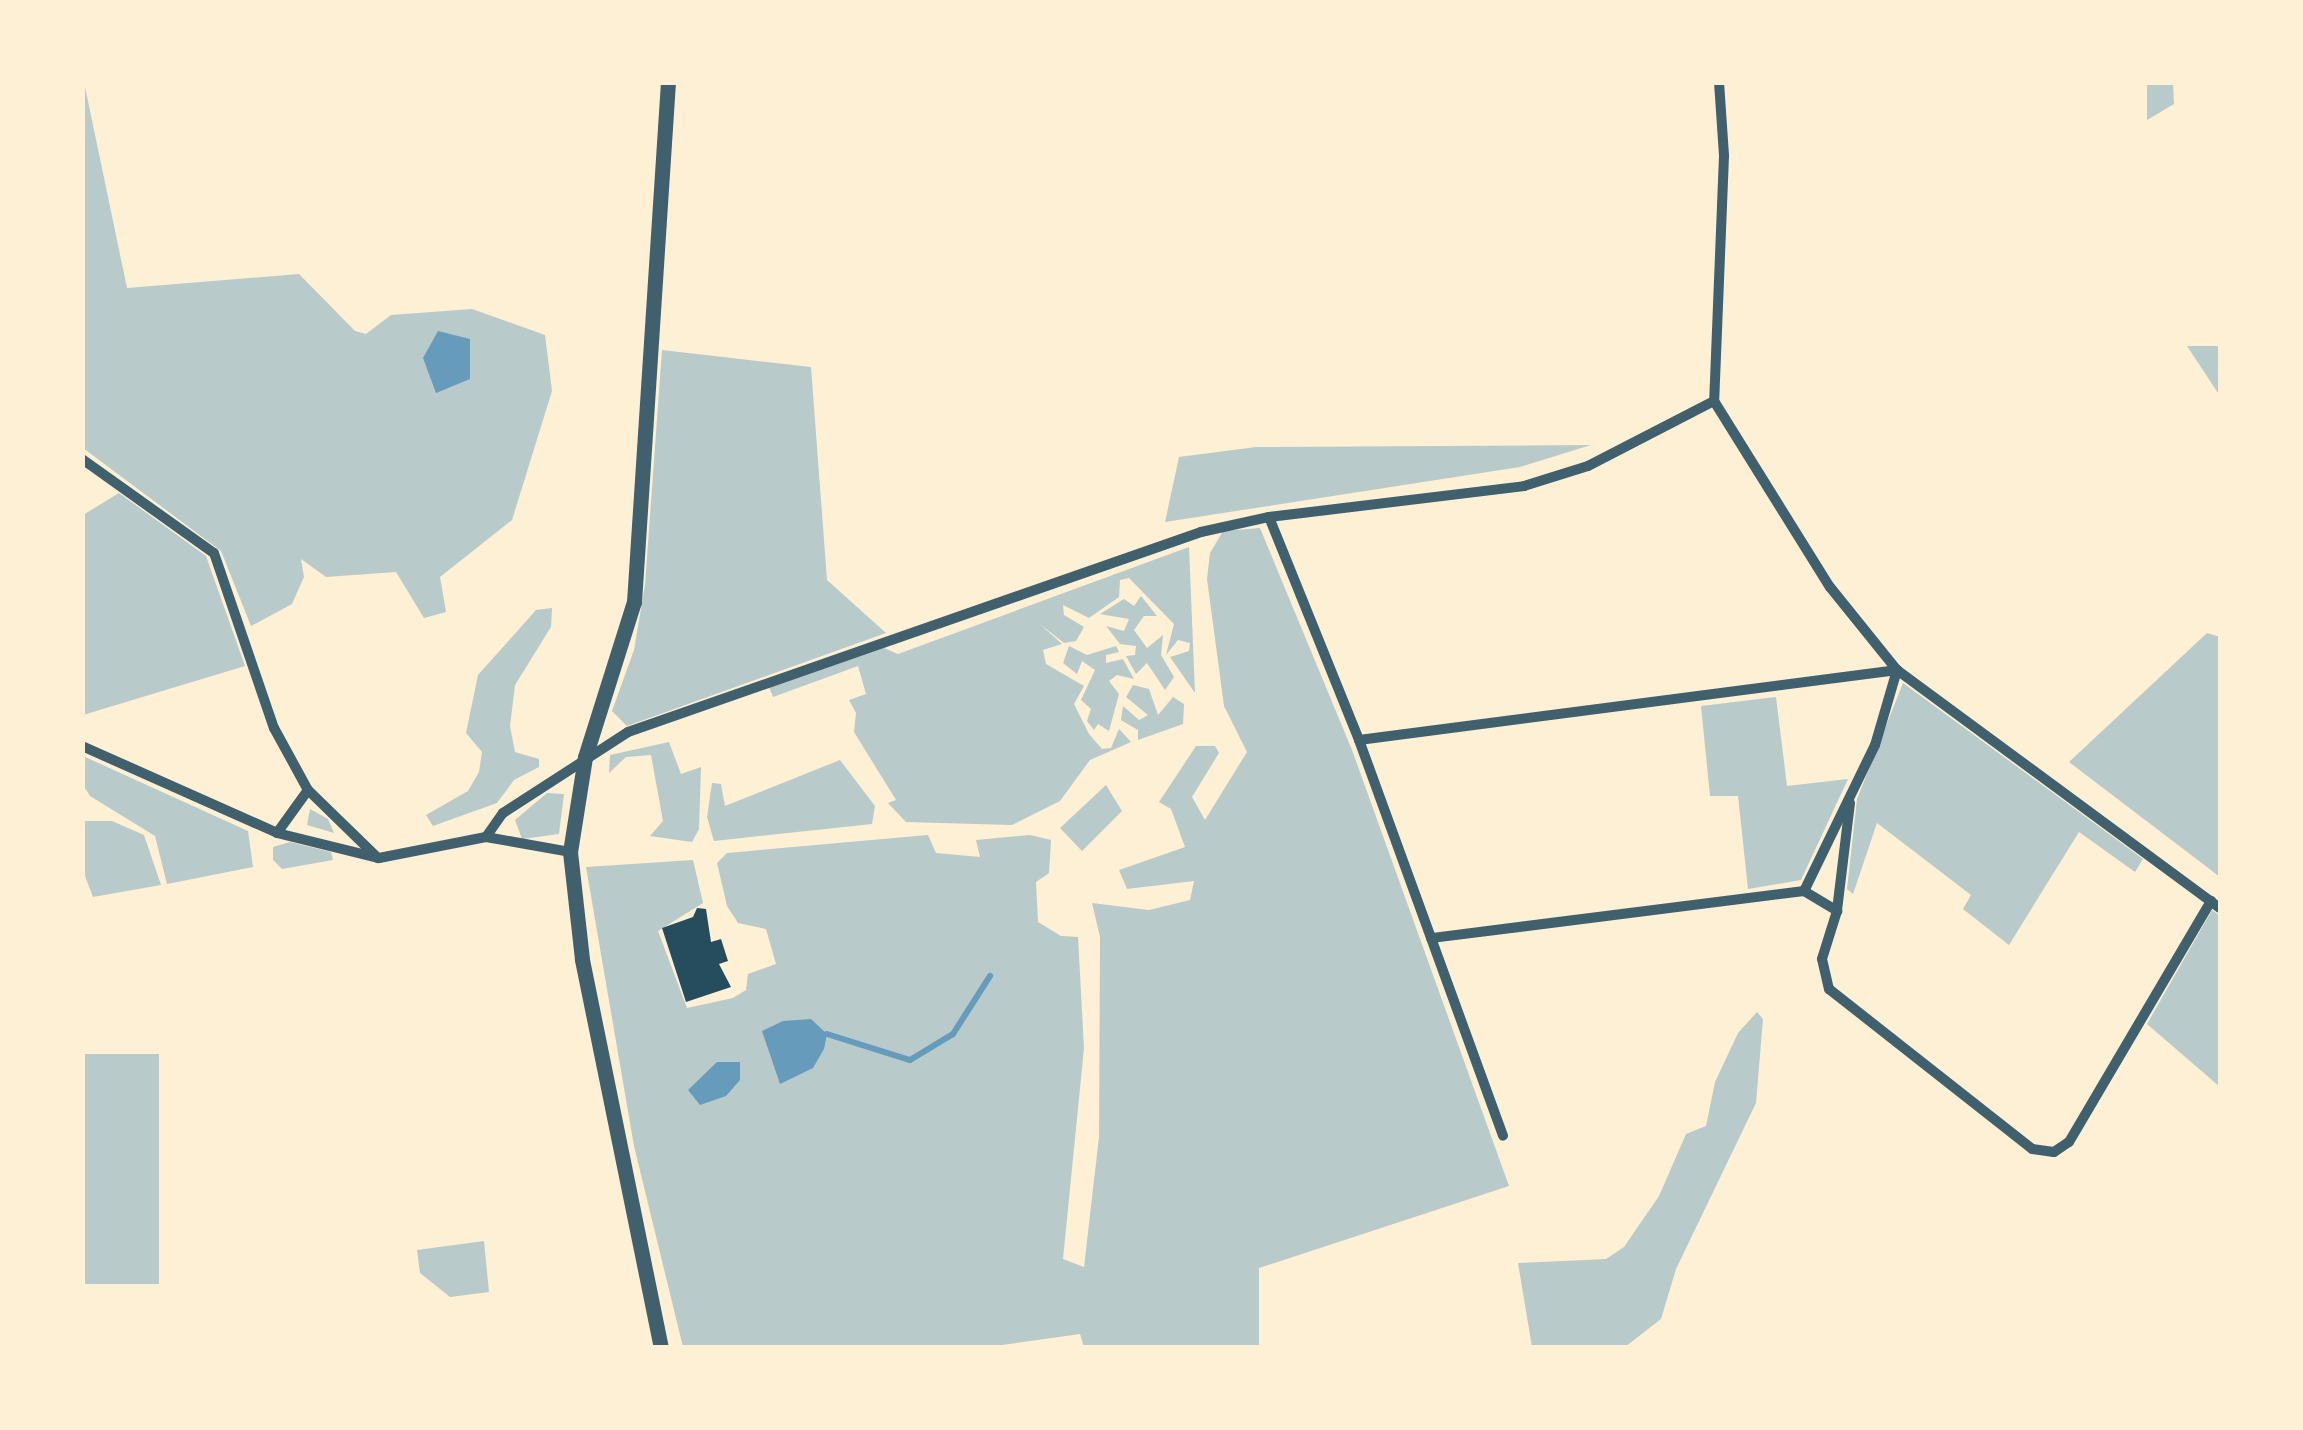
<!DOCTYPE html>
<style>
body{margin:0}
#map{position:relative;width:2303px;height:1430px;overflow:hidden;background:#fdf0d5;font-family:"PT Sans",sans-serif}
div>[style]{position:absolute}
.green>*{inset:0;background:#b9caca;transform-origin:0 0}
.water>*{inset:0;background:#669bbc}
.stream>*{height:6px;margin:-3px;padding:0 3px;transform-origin:3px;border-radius:3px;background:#669bbc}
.building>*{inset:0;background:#264d5e}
.minor>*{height:10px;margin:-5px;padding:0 5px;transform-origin:5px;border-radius:5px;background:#3f606c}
.tertiary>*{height:15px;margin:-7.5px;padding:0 7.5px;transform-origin:7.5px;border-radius:7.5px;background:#3f606c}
span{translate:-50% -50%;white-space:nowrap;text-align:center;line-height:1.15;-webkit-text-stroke:8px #fdf0d5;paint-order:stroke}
.frame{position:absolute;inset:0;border:85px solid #fdf0d5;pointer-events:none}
</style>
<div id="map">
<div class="green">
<div style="clip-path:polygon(84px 82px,127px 288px,299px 274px,355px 331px,366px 334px,391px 315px,472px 309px,545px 335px,552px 391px,512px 520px,440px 577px,446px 612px,424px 618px,396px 572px,326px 577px,301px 559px,304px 577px,292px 604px,251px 626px,221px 551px,83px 448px)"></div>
<div style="clip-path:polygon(2147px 83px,2173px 83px,2174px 104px,2147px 120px)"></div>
<div style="clip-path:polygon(2187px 346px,2220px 346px,2220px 396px)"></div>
<div style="clip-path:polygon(662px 350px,811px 367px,827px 580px,886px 633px,627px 726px,612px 711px,634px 650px,645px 585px)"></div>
<div style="clip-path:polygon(1591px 445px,1520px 467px,1165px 522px,1179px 457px,1256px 447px)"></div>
<div style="clip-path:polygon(119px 493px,206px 556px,245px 666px,83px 715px,83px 515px)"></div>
<div style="clip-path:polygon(1260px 528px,1352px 750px,1509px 1186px,1259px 1268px,1259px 1347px,1084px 1347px,1080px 1334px,981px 1348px,683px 1347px,634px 1146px,586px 867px,693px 860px,703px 903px,658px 931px,687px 1008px,733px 998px,746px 990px,748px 974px,776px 964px,766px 929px,738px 923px,727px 906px,717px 863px,727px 853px,928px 835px,936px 853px,980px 857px,976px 840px,1030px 835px,1051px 840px,1049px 873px,1036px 882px,1038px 922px,1061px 936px,1078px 937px,1084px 1048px,1063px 1259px,1084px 1267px,1099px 1137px,1100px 937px,1092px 903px,1149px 910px,1190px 900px,1194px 881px,1127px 889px,1119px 870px,1185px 847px,1171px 809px,1159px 802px,1196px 746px,1215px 746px,1219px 753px,1192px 797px,1205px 820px,1247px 752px,1224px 706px,1207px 579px,1210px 553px,1223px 531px)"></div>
<div style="clip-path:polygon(1189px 547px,1195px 693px,1170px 657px,1189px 651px,1190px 643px,1178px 640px,1166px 655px,1174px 624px,1129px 578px,1120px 580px,1119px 597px,1089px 618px,1063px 605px,1064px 615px,1084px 627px,1076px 641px,1064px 643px,1040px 624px,1062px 644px,1043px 650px,1046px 664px,1084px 686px,1074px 704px,1089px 734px,1102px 749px,1111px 748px,1119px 729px,1131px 742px,1090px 760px,1060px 801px,1012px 825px,906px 822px,888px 803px,896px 800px,854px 732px,856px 713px,849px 700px,866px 694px,858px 666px,773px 697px,769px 687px,884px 648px,898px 654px)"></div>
<div style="clip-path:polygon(1141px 596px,1157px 616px,1144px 616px,1134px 630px,1147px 648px,1163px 635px,1161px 655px,1174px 677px,1165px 690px,1147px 663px,1136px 674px,1126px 656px,1135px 655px,1136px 646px,1120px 644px,1106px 626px,1124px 631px,1129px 619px,1100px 614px,1124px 599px,1134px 606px)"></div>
<div style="clip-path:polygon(552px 608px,551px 627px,515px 685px,510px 726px,515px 752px,539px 759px,539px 767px,514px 780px,497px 803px,433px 826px,426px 815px,468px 791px,479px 772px,482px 752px,466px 733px,478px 675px,536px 610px)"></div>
<div style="clip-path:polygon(2207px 633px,2220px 637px,2220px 877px,2069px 762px)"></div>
<div style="clip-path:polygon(1069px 646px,1087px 655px,1116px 646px,1119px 652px,1106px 655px,1106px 663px,1123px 659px,1134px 679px,1117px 675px,1109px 681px,1119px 694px,1109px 731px,1098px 724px,1094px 730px,1087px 721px,1091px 709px,1081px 700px,1095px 670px,1082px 661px,1077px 674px,1063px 663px)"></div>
<div style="clip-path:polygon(1903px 683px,2143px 859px,2135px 872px,2079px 832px,2009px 945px,1963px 909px,1971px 895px,1877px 823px,1853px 894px,1847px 889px,1857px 799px)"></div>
<div style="clip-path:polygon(1133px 685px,1149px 689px,1158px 715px,1173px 697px,1184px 704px,1183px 724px,1138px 740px,1138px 730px,1121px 720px,1123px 706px,1139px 720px,1148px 715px,1126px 697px)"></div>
<div style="clip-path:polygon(1776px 697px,1787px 786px,1848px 779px,1801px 880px,1748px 889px,1738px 796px,1710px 796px,1701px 706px)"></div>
<div style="clip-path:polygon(669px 742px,681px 774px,701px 767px,699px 829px,692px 842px,650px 836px,663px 821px,651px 755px,626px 757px,609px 773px,610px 755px)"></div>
<div style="clip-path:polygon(83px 756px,248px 831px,253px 867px,167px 884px,155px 836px,90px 796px,83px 785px)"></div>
<div style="clip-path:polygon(840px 760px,875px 806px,872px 824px,714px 841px,707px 817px,712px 783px,721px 784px,725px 806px)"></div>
<div style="clip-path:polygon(1106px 785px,1122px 811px,1082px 851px,1060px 828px)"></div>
<div style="clip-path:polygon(547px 793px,564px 794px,559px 834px,522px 839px,515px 820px)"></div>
<div style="clip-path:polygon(310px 809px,328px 819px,334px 833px,307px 825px)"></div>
<div style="clip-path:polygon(83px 821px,112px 821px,144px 835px,161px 885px,93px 897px,83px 871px)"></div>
<div style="clip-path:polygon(290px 842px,331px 852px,333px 860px,282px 869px,273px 860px,273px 847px)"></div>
<div style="clip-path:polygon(2212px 910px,2220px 916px,2220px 1087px,2147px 1024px)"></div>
<div style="clip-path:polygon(1757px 1012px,1763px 1019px,1756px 1103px,1676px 1269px,1661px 1319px,1625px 1347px,1532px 1347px,1518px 1263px,1606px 1259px,1624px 1247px,1659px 1196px,1686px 1134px,1706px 1126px,1715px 1082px,1738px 1033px)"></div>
<div style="left:159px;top:1054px;width:230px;height:76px;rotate:90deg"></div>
<div style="clip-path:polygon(484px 1241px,489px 1292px,450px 1297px,420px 1273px,417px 1250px)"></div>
</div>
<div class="water">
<div style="clip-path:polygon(438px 331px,470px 339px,470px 379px,436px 393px,423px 358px)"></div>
<div style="clip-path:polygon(811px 1019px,827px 1034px,824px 1049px,813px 1068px,780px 1084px,762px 1031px,783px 1021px)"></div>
<div style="clip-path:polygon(717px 1062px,740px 1062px,740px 1080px,726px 1096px,700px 1105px,688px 1090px)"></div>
</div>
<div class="stream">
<div style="left:827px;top:1034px;width:87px;rotate:17.4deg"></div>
<div style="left:910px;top:1060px;width:50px;rotate:-31.2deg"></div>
<div style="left:953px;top:1034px;width:69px;rotate:-57.5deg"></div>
</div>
<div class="building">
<div style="clip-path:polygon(697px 908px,706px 909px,711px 942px,721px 939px,728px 961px,719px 964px,731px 987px,686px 1002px,662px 928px,693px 917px)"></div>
</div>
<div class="minor">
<div style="left:1719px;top:82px;width:74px;rotate:86.1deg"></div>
<div style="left:1724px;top:156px;width:245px;rotate:92.3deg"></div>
<div style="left:1714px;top:401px;width:219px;rotate:58.1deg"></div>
<div style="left:1830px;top:587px;width:107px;rotate:51.1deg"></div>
<div style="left:1897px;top:670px;width:401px;rotate:36.4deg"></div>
<div style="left:82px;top:459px;width:162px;rotate:35.5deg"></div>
<div style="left:214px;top:553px;width:185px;rotate:71.1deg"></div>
<div style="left:274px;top:728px;width:71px;rotate:61.3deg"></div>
<div style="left:308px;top:790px;width:53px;rotate:125.8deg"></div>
<div style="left:1269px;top:517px;width:240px;rotate:68deg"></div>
<div style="left:1359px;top:740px;width:421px;rotate:70deg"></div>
<div style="left:1359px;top:740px;width:543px;rotate:-7.41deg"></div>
<div style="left:1897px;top:670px;width:78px;rotate:106.3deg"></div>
<div style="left:1875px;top:745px;width:162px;rotate:115.9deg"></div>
<div style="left:1804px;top:891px;width:376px;rotate:172.8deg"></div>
<div style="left:82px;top:746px;width:214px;rotate:24deg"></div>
<div style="left:277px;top:833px;width:105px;rotate:13.8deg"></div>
<div style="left:379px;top:858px;width:109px;rotate:-11.1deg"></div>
<div style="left:486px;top:837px;width:29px;rotate:-55deg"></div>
<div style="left:503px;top:813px;width:149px;rotate:-32.9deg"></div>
<div style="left:628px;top:732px;width:607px;rotate:-19.24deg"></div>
<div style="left:1201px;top:532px;width:70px;rotate:-12.4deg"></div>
<div style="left:1269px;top:517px;width:257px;rotate:-6.9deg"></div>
<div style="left:1524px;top:486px;width:67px;rotate:-17.4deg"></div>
<div style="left:1588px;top:466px;width:142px;rotate:-27.3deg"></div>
<div style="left:308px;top:790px;width:98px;rotate:44.2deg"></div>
<div style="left:1850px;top:803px;width:109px;rotate:96.9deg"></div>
<div style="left:1837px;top:911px;width:50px;rotate:107.4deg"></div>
<div style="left:1822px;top:959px;width:31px;rotate:77deg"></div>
<div style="left:1829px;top:989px;width:258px;rotate:38.2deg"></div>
<div style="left:2032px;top:1149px;width:22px;rotate:8deg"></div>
<div style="left:2054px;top:1152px;width:18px;rotate:-34deg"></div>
<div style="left:2069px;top:1142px;width:280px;rotate:-59.5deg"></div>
<div style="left:486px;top:837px;width:85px;rotate:10.1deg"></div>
<div style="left:1804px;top:891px;width:39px;rotate:31deg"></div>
</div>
<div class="tertiary">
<div style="left:661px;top:1348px;width:397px;rotate:-101.5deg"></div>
<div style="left:582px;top:959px;width:108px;rotate:-96.4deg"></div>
<div style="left:570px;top:852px;width:96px;rotate:-81deg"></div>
<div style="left:585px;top:757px;width:163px;rotate:-72.5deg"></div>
<div style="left:634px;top:602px;width:521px;rotate:-86.26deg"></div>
</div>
<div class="frame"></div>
</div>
